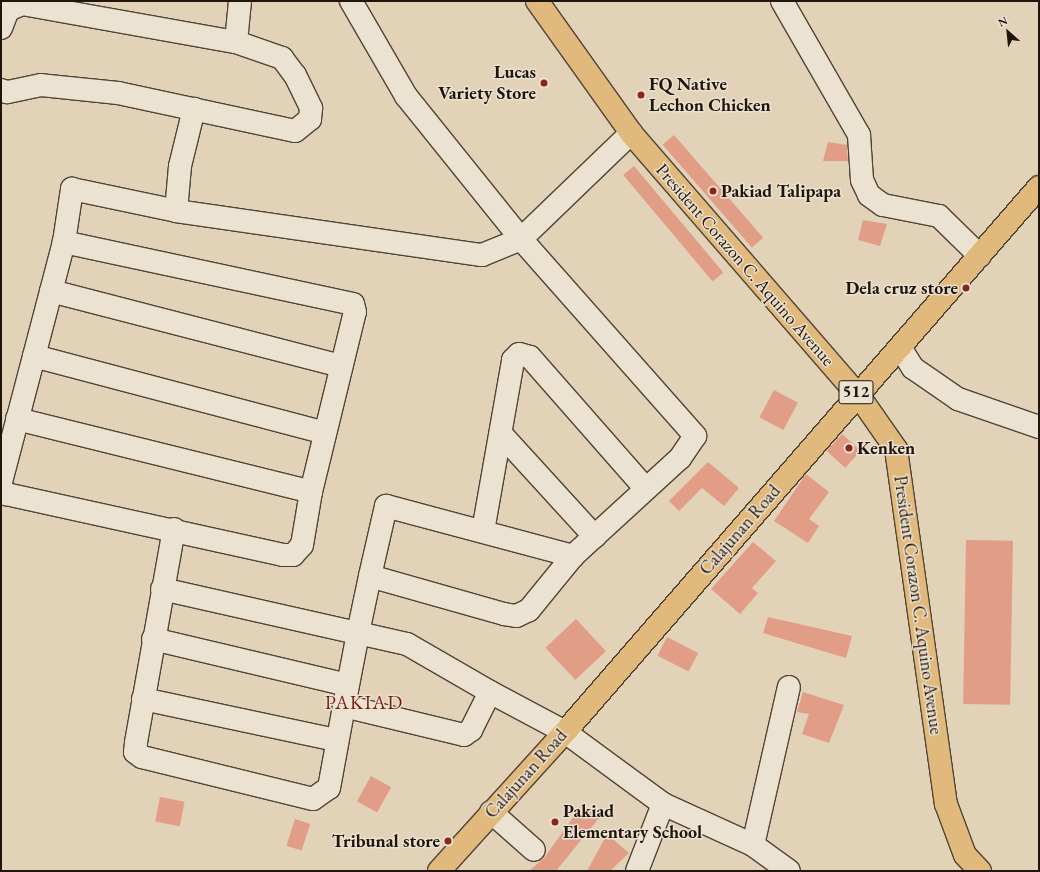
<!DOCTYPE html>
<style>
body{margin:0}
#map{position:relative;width:1040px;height:872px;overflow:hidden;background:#e2d2b8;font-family:"EB Garamond",serif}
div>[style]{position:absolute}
.building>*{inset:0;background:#e19d86;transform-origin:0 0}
.roads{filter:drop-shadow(1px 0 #504436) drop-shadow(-1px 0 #504436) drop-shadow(0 1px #504436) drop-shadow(0 -1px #504436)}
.minor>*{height:22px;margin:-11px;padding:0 11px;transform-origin:11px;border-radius:11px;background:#ece2d1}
.major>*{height:22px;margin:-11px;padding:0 11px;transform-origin:11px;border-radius:11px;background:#e1b97c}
.dots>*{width:11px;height:11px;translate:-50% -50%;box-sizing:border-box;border:2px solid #ece2d1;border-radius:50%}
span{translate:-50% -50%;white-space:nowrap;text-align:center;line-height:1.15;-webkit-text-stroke:3px #ece2d1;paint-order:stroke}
.shield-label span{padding:1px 3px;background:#ece2d1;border:1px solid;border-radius:3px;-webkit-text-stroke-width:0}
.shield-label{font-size:17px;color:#20150a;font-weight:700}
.poi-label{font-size:18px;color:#20150a;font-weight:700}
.right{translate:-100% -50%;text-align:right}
.left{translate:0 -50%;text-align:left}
.street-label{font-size:18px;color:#20150a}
.quarter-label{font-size:20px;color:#7a1f14;letter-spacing:1px}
.frame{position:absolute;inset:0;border:2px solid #20150a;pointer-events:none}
.north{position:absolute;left:988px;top:12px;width:40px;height:40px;-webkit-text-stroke:3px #ece2d1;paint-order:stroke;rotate:333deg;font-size:11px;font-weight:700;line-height:16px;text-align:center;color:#20150a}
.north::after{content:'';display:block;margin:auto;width:14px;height:18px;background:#20150a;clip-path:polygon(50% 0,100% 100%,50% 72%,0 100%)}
</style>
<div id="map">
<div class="building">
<div style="left:674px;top:135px;width:136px;height:15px;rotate:49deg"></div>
<div style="clip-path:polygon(828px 142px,847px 145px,848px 161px,823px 161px)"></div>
<div style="left:634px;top:166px;width:139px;height:14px;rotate:50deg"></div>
<div style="clip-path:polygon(863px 220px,887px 224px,880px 246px,858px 240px)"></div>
<div style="left:774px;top:390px;width:27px;height:31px;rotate:28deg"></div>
<div style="left:842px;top:434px;width:25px;height:23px;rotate:42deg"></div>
<div style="clip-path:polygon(708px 462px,739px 488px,724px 506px,702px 488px,679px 511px,669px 501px)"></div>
<div style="clip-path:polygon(806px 474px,829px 492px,809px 519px,819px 526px,808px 543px,774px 521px)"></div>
<div style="left:966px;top:540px;width:47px;height:164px;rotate:1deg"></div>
<div style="clip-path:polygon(753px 542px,776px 561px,752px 588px,758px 593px,740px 614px,711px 589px)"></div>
<div style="clip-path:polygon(768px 617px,852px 636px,846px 658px,763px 633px)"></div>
<div style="left:576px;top:619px;width:44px;height:42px;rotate:47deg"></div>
<div style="left:667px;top:637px;width:35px;height:21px;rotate:27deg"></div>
<div style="clip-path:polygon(803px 692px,844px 705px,829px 743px,802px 734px,809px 714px,797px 712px)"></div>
<div style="left:371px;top:776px;width:23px;height:29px;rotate:29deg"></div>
<div style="left:160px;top:797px;width:25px;height:25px;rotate:11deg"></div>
<div style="clip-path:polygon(582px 805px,599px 818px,556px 871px,529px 871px,544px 858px)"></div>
<div style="left:295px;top:819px;width:16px;height:28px;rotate:18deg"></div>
<div style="clip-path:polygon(607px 834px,629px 853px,610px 871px,587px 871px)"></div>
</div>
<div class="roads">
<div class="minor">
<div style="left:351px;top:1px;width:110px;rotate:59.9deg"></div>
<div style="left:406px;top:96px;width:184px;rotate:51.2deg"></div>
<div style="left:521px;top:239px;width:263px;rotate:48.5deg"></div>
<div style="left:695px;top:436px;width:27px;rotate:124deg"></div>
<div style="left:680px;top:458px;width:145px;rotate:137.5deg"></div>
<div style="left:573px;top:556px;width:70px;rotate:129.2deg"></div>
<div style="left:529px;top:610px;width:14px;rotate:155deg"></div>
<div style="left:516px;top:616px;width:12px;rotate:-171deg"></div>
<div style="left:504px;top:614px;width:139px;rotate:-164.2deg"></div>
<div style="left:370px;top:576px;width:72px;rotate:-77.1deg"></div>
<div style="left:386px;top:506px;width:194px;rotate:15deg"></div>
<div style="left:782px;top:1px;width:155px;rotate:60.1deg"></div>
<div style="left:859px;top:135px;width:45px;rotate:86.2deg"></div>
<div style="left:862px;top:180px;width:17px;rotate:65deg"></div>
<div style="left:869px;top:195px;width:17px;rotate:36deg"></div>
<div style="left:883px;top:205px;width:57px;rotate:11.1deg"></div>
<div style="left:939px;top:216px;width:57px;rotate:44.3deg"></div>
<div style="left:1px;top:28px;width:19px;rotate:-69deg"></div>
<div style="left:8px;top:10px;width:15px;rotate:-23deg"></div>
<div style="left:22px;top:4px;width:217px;rotate:10.1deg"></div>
<div style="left:236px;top:42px;width:49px;rotate:19.2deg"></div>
<div style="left:282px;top:58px;width:21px;rotate:53deg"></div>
<div style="left:295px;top:75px;width:37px;rotate:64deg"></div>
<div style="left:311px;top:108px;width:11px;rotate:95deg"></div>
<div style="left:310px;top:119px;width:19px;rotate:141deg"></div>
<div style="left:295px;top:131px;width:181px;rotate:-167.9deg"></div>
<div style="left:118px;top:93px;width:77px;rotate:-174.1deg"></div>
<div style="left:41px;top:85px;width:35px;rotate:168deg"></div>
<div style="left:7px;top:92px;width:6px;rotate:-162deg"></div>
<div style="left:236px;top:42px;width:41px;rotate:-84.4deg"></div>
<div style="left:176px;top:211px;width:45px;rotate:-84.9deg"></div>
<div style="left:180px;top:166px;width:59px;rotate:-76.2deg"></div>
<div style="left:51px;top:291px;width:300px;rotate:14.5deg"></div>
<div style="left:901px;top:349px;width:22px;rotate:58deg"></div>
<div style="left:913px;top:368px;width:55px;rotate:34.6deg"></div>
<div style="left:958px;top:399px;width:86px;rotate:19.1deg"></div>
<div style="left:34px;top:356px;width:301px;rotate:14.8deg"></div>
<div style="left:17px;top:419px;width:303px;rotate:13.9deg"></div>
<div style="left:501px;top:434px;width:139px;rotate:47.6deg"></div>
<div style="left:1px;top:482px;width:248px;rotate:-75.3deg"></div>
<div style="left:64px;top:242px;width:54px;rotate:-81.4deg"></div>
<div style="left:72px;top:189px;width:106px;rotate:11.9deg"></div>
<div style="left:176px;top:211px;width:309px;rotate:8.2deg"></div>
<div style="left:482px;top:255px;width:42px;rotate:-22.3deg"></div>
<div style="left:521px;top:239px;width:153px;rotate:-43.9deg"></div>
<div style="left:1px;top:487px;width:9px;rotate:54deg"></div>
<div style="left:6px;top:494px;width:284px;rotate:12.4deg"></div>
<div style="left:283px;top:555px;width:10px"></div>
<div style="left:293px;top:555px;width:13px;rotate:-48deg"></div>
<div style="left:302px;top:545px;width:54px;rotate:-80.4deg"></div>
<div style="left:311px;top:492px;width:185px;rotate:-76.3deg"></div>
<div style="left:355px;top:312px;width:8px;rotate:-104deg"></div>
<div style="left:353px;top:304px;width:296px;rotate:-167.9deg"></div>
<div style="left:174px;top:529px;width:217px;rotate:100.1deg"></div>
<div style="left:136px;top:743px;width:9px;rotate:96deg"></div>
<div style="left:135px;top:752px;width:9px;rotate:36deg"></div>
<div style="left:142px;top:757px;width:176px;rotate:13.8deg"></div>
<div style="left:313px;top:799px;width:19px;rotate:-35deg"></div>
<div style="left:329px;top:788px;width:83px;rotate:-79.6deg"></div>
<div style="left:344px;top:706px;width:123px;rotate:13.6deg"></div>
<div style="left:464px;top:735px;width:9px;rotate:-36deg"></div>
<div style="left:471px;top:730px;width:42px;rotate:-63.4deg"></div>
<div style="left:490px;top:692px;width:85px;rotate:28.1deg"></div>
<div style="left:565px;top:732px;width:122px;rotate:36.3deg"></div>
<div style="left:663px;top:804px;width:99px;rotate:24.5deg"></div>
<div style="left:753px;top:845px;width:44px;rotate:35.8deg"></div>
<div style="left:483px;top:531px;width:174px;rotate:-80deg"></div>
<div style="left:513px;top:360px;width:8px;rotate:-45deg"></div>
<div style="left:519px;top:354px;width:11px;rotate:15deg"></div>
<div style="left:530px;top:357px;width:174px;rotate:48.7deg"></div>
<div style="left:162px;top:589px;width:201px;rotate:12.7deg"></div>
<div style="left:358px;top:633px;width:58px;rotate:-78.1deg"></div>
<div style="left:153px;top:639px;width:200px;rotate:13.3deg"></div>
<div style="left:143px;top:699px;width:197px;rotate:12deg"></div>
<div style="left:344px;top:706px;width:74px;rotate:-79.1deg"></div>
<div style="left:358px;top:633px;width:50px;rotate:12.7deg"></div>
<div style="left:407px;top:644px;width:96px;rotate:30deg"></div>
<div style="left:491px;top:812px;width:57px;rotate:41.5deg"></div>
<div style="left:753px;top:845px;width:162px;rotate:-77.2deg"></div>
<div style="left:637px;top:871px;width:72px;rotate:-68.8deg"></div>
</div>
<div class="major">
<div style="left:537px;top:1px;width:162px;rotate:54.5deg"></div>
<div style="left:631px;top:133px;width:348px;rotate:49.1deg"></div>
<div style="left:859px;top:396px;width:65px;rotate:55.1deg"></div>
<div style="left:896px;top:449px;width:359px;rotate:82deg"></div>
<div style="left:946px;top:804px;width:54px;rotate:69.6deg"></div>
<div style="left:965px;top:855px;width:22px;rotate:47deg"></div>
<div style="left:439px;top:871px;width:188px;rotate:-47.8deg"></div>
<div style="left:565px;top:732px;width:722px;rotate:-48.99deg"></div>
</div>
</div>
<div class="dots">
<div style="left:544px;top:83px;background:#8f2418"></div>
<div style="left:641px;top:95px;background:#8f2418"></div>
<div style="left:713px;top:191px;background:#8f2418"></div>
<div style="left:966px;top:288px;background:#8f2418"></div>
<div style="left:849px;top:448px;background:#8f2418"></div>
<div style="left:555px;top:822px;background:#8f2418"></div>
<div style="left:448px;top:841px;background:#8f2418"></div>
</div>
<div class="shield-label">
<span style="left:856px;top:392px">512</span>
</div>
<div class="poi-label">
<span class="right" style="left:536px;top:83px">Lucas<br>Variety Store</span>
<span class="left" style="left:649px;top:95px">FQ Native<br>Lechon Chicken</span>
<span class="left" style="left:721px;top:191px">Pakiad Talipapa</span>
<span class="right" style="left:958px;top:288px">Dela cruz store</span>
<span class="left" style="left:857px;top:448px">Kenken</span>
<span class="left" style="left:563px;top:822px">Pakiad<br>Elementary School</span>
<span class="right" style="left:440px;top:841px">Tribunal store</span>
</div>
<div class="street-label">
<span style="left:745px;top:265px;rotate:49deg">President Corazon C. Aquino Avenue</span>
<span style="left:740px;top:530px;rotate:-49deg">Calajunan Road</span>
<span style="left:918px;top:605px;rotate:82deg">President Corazon C. Aquino Avenue</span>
<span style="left:526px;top:774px;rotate:-48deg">Calajunan Road</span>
</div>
<div class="quarter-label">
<span style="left:364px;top:702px">PAKIAD</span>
</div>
<div class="frame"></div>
<div class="north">N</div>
</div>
